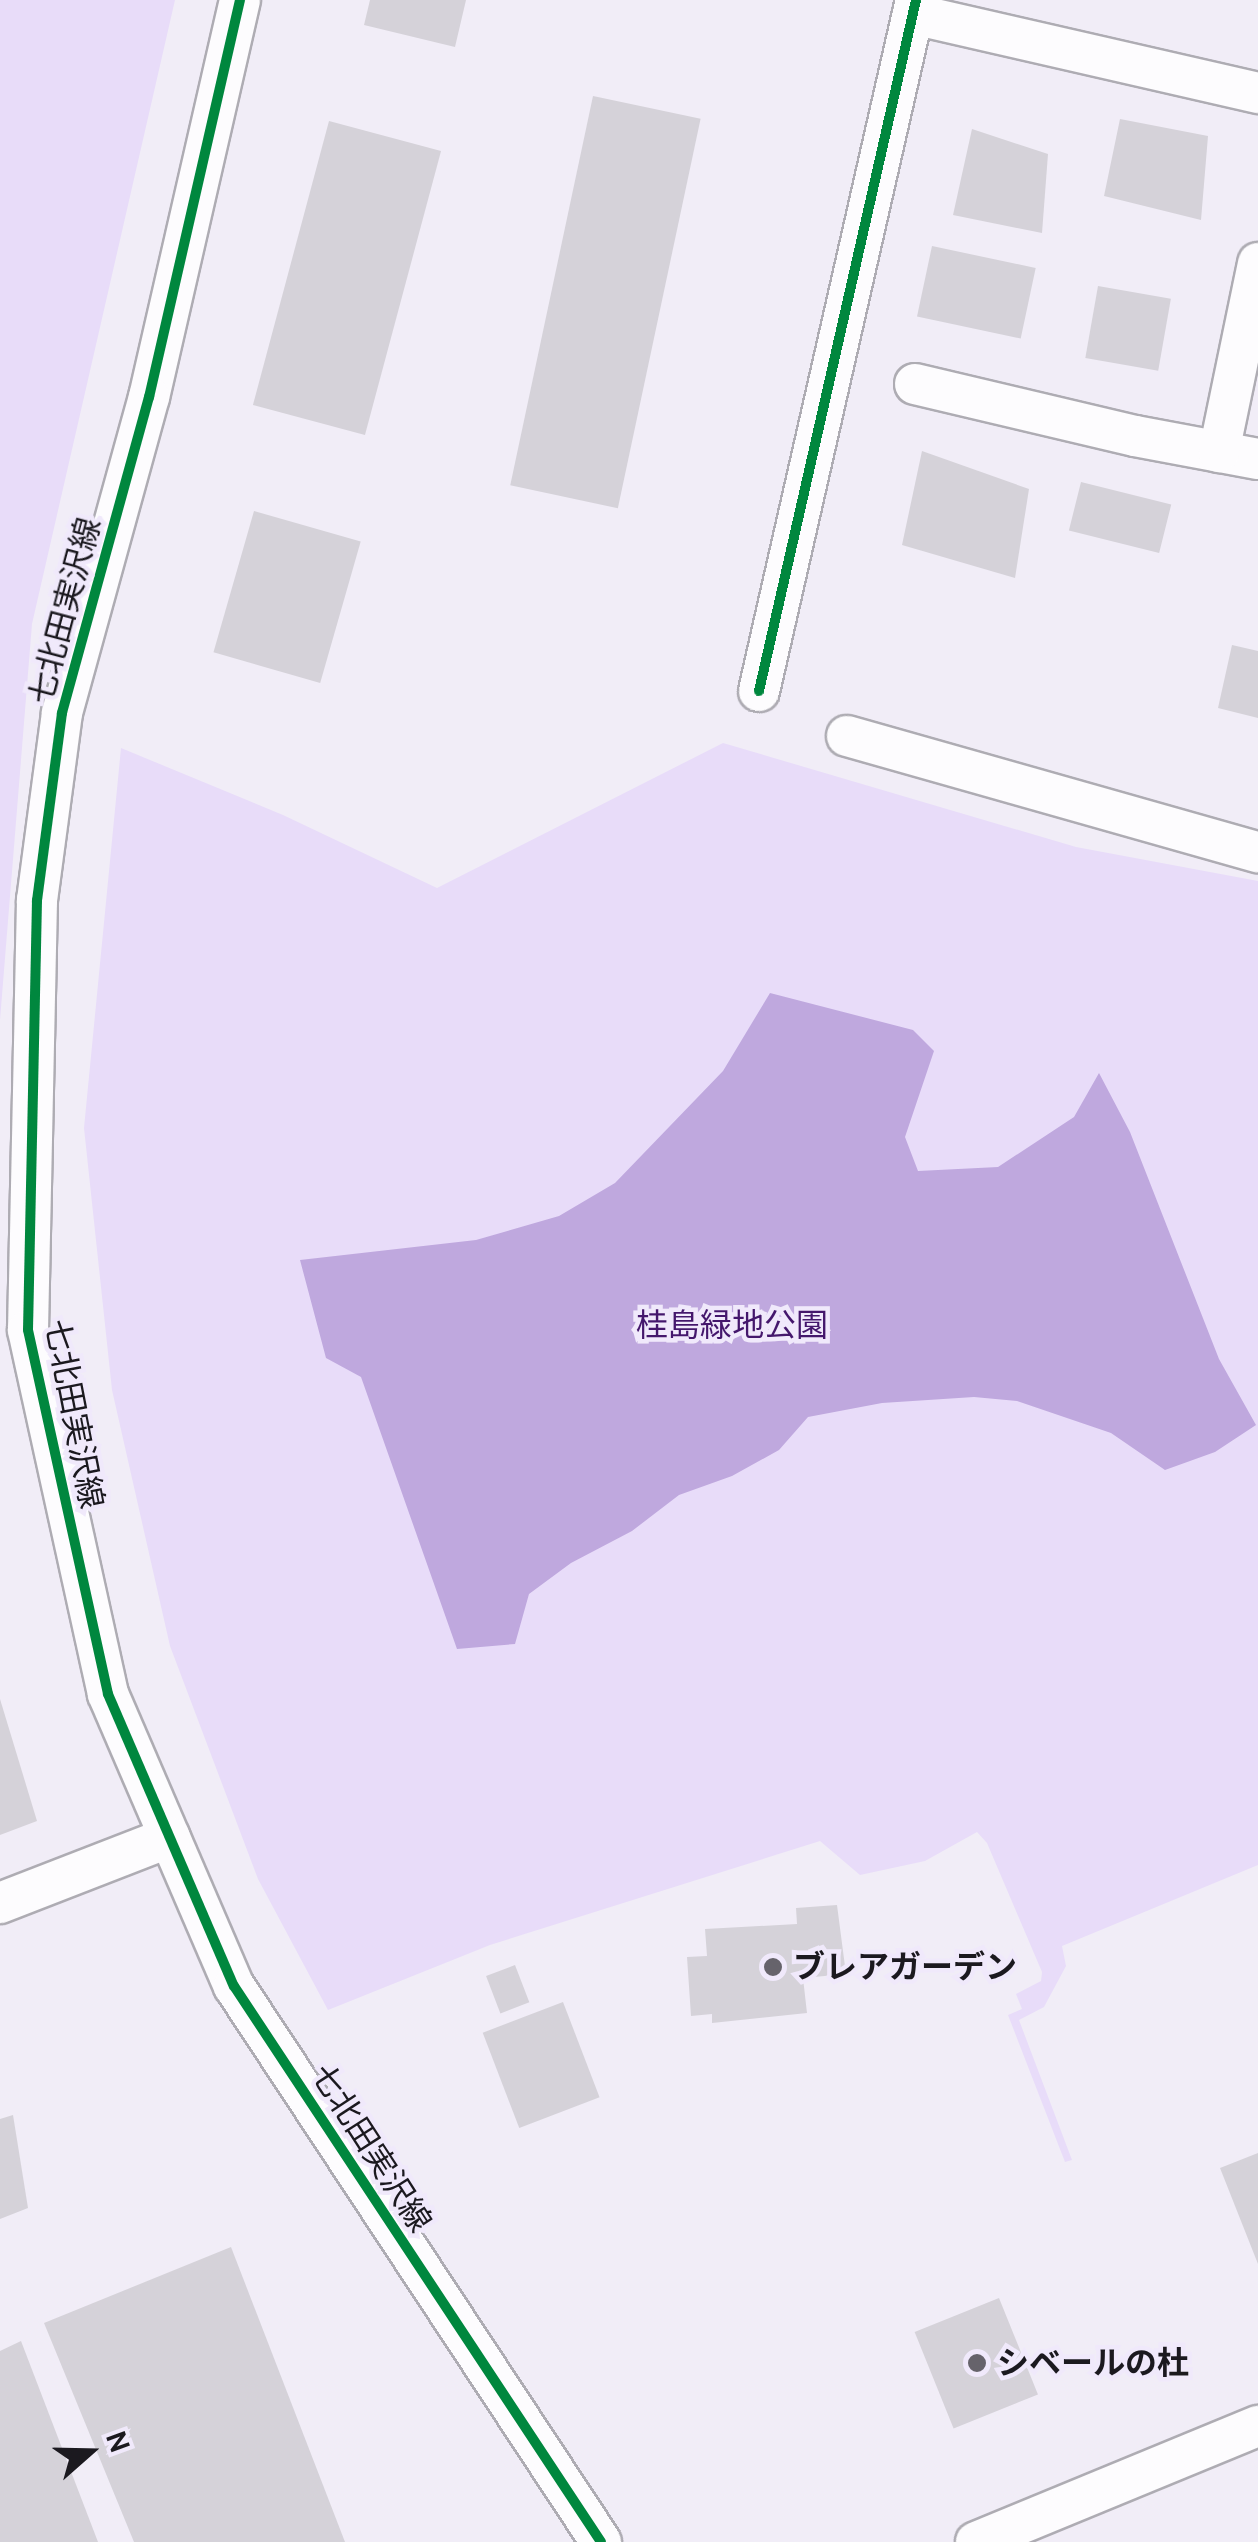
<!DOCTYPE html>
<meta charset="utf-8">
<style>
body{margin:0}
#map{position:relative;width:1258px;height:2542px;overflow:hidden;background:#f1edf7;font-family:Cabin,"Noto Sans JP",sans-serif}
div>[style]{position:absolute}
.green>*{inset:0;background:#e8dcf9}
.water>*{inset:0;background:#bfa8de}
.building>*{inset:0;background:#d5d2d9;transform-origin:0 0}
.roads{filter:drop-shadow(2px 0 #aeacb3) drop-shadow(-2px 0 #aeacb3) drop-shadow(0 2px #aeacb3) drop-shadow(0 -2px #aeacb3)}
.minor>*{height:40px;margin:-20px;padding:0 20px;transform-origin:20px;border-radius:20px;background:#fdfcfe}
.cycleway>*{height:10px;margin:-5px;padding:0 5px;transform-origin:5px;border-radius:5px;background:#00873e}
.dots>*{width:28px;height:28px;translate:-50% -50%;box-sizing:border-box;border:5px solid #f0e9fb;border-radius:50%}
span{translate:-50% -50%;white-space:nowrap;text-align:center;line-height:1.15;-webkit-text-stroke:9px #f0e9fb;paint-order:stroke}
.street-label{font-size:32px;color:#1b191f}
.park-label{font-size:32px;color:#44176c}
.poi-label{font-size:32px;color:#1b191f;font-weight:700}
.left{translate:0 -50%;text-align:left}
.north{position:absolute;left:40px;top:2402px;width:100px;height:100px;-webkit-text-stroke:8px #f0e9fb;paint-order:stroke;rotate:70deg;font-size:28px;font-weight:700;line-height:40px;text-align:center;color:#1b191f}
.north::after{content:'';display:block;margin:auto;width:35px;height:45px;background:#1b191f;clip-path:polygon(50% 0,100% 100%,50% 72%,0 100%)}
</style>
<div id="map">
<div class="green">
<div style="clip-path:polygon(0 0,175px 0,32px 624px,0 1020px)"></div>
<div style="clip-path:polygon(723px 743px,1076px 847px,1258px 881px,1258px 1865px,1062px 1946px,1066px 1966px,1044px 2007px,1019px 2020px,1072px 2160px,1065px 2162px,1008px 2015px,1022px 2009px,1016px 1994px,1041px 1981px,1042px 1972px,987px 1843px,977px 1832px,925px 1861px,860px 1875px,820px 1841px,490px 1945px,328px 2010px,258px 1879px,170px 1646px,112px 1390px,84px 1128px,121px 748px,283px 815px,437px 888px)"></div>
</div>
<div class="water">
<div style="clip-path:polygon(770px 993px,913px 1030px,934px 1051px,905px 1137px,918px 1171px,998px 1167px,1074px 1117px,1099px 1073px,1130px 1132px,1219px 1359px,1256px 1425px,1215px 1452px,1165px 1470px,1111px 1433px,1017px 1401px,974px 1397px,882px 1403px,808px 1417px,779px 1450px,732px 1476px,679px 1495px,632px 1531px,571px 1563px,529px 1594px,515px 1644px,457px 1649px,361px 1377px,326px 1358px,300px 1260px,476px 1240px,559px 1216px,615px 1183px,723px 1071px)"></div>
</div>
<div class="building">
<div style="clip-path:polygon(370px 0,466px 0,455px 47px,364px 25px)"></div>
<div style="left:593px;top:96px;width:110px;height:398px;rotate:12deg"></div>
<div style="clip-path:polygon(1120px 119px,1208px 136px,1201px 220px,1104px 196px)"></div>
<div style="left:329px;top:121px;width:116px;height:294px;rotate:15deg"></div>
<div style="clip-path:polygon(972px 129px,1048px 154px,1042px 233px,953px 215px)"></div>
<div style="left:932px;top:246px;width:106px;height:72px;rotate:12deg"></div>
<div style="left:1098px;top:286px;width:74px;height:73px;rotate:10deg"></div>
<div style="clip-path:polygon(922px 451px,1029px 489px,1015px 578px,902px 545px)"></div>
<div style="left:1081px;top:482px;width:93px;height:50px;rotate:14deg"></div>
<div style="left:254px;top:511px;width:111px;height:147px;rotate:16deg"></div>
<div style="clip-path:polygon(1232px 645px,1258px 651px,1258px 718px,1218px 708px)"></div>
<div style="clip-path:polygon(0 1699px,37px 1821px,0 1835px)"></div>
<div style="clip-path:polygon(837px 1905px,846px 1974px,803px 1978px,807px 2013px,712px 2023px,712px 2014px,691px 2016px,687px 1957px,707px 1956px,705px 1929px,797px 1924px,796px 1908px)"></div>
<div style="left:515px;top:1965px;width:40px;height:31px;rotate:69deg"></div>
<div style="left:563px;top:2002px;width:102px;height:86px;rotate:69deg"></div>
<div style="clip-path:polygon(13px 2115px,28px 2208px,0 2219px,0 2119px)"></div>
<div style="clip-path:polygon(1258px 2153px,1258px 2264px,1220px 2168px)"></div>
<div style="clip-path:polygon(231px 2247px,345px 2542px,134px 2542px,44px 2323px)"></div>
<div style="left:999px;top:2298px;width:104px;height:91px;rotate:68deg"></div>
<div style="clip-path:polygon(21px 2341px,98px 2542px,0 2542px,0 2351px)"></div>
</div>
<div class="roads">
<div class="minor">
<div style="left:240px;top:0;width:407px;rotate:102.9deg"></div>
<div style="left:149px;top:397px;width:328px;rotate:105.4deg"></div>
<div style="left:62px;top:713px;width:189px;rotate:97.6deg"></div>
<div style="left:37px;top:900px;width:430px;rotate:91.2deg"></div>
<div style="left:28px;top:1330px;width:373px;rotate:77.6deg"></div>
<div style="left:108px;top:1694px;width:318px;rotate:66.7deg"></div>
<div style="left:234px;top:1986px;width:666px;rotate:56.57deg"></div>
<div style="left:913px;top:14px;width:354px;rotate:12.9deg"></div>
<div style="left:915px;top:384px;width:226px;rotate:13.3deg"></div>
<div style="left:1135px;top:436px;width:125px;rotate:10.6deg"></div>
<div style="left:1219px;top:452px;width:193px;rotate:-78.3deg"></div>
<div style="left:759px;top:691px;width:709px;rotate:-77.2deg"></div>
<div style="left:847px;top:736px;width:427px;rotate:15.8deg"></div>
<div style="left:0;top:1903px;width:182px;rotate:-21.2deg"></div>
<div style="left:976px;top:2542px;width:305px;rotate:-22.4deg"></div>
</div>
</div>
<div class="cycleway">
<div style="left:240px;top:0;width:407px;rotate:102.9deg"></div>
<div style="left:149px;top:397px;width:328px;rotate:105.4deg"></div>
<div style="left:62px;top:713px;width:189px;rotate:97.6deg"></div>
<div style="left:37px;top:900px;width:430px;rotate:91.2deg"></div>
<div style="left:28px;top:1330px;width:373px;rotate:77.6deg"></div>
<div style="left:108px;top:1694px;width:318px;rotate:66.7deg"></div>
<div style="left:234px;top:1986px;width:666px;rotate:56.57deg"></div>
<div style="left:759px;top:691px;width:709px;rotate:-77.2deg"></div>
</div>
<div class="dots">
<div style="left:773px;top:1967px;background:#66636b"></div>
<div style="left:977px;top:2363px;background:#66636b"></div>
</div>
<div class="street-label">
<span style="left:65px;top:611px;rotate:-75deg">七北田実沢線</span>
<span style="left:74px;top:1414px;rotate:79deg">七北田実沢線</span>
<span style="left:371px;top:2148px;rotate:57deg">七北田実沢線</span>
</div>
<div class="park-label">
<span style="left:732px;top:1325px">桂島緑地公園</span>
</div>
<div class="poi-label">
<span class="left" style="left:793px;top:1967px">ブレアガーデン</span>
<span class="left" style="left:997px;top:2363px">シベールの杜</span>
</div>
<div class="north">N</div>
</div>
